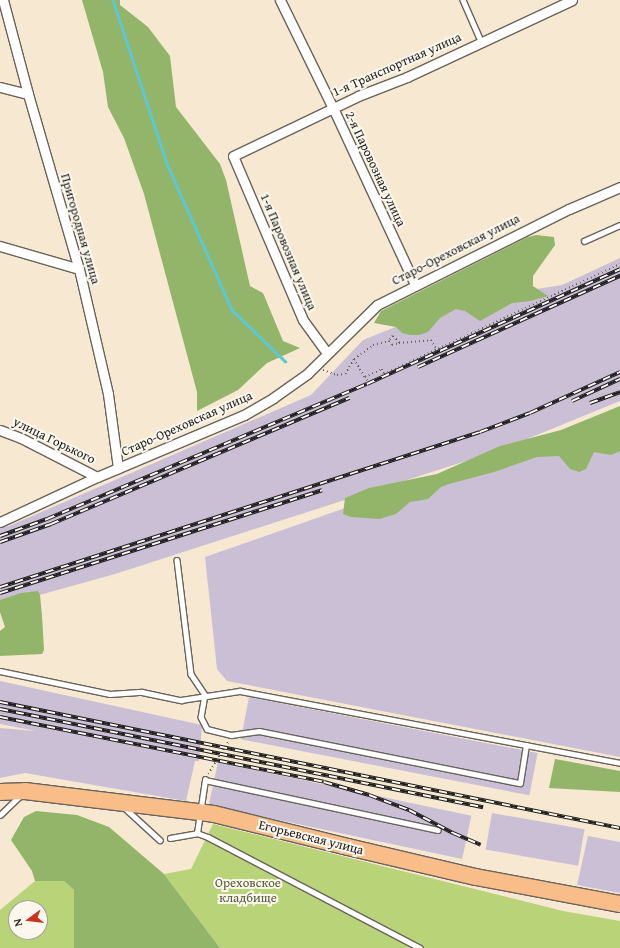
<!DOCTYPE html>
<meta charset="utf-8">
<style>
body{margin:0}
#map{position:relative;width:620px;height:948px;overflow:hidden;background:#f6e8d1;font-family:"Gentium Book Plus",serif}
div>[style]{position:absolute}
.industrial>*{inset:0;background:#cbbfd5;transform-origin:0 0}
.green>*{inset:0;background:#b9d379}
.forest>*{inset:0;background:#92b569}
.stream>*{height:2.5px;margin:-1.25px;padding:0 1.25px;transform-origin:1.25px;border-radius:1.25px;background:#5cc7d5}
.path>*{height:1.5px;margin-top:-0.75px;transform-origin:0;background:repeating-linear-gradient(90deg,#68635b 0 1px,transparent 0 4px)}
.roads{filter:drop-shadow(1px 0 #68635b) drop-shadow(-1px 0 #68635b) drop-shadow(0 1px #68635b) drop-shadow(0 -1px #68635b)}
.lane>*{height:4.5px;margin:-2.25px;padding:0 2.25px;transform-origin:2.25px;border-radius:2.25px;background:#fff}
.street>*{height:9px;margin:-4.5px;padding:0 4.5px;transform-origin:4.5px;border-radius:4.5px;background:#fff}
.highway>*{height:16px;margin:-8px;padding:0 8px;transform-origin:8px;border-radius:8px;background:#f8bd89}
.rail>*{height:4px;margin-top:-2px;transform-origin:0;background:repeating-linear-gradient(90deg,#fbf7ec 0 8px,#1c1c1c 0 16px);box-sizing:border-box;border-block:1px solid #1c1c1c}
span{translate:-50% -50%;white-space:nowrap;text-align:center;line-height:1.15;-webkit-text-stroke:4px #fbf7ec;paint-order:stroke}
.street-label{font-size:13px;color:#1c1c1c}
.park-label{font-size:13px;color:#535c3d}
.north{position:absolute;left:8px;top:900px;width:40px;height:40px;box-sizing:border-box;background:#fbf7ec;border:1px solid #a29f99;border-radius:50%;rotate:255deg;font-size:11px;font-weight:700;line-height:16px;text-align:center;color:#1c1c1c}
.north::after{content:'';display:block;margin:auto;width:14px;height:18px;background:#c8321e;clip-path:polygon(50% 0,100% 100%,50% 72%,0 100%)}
</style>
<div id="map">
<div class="industrial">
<div style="clip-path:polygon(620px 258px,620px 401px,500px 450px,115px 574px,0 606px,0 528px,9px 526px,311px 395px,363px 340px,460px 301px,562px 285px)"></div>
<div style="clip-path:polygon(620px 412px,620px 757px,227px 681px,217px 669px,205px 557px)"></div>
<div style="clip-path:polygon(0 681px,202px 725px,199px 761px,195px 761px,186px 801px,25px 773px,0 778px,0 728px,36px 731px,0 724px)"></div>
<div style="left:249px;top:697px;width:294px;height:43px;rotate:11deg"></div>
<div style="left:218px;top:762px;width:259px;height:44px;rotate:12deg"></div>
<div style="left:492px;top:813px;width:94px;height:37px;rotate:10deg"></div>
<div style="clip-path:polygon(588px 836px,620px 842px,620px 893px,577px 885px)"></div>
</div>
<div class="green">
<div style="clip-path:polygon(213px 824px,563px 911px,620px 921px,620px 948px,220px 948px,164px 874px,191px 869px)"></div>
<div style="clip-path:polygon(evenodd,35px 881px,64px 881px,74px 890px,74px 948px,0 948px,0 910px,35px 881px,16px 908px,40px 908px,40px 932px,16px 932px,16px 908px)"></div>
</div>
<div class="forest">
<div style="clip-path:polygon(82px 0,120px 0,120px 5px,148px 27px,170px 56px,176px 107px,220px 164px,226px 180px,250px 286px,263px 293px,283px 341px,300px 348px,267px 363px,238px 390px,197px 411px,197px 392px,144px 194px,124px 138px,108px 107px,103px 72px)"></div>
<div style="clip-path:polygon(536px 235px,554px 237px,555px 245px,533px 276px,533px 286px,548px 296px,530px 301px,512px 303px,480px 321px,465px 311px,456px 309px,440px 318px,428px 332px,419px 335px,410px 335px,402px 333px,396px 327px,374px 323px,381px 311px,528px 237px)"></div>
<div style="clip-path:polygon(620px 406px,620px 451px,611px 455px,594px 452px,586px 469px,579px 472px,570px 469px,559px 456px,537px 457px,494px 472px,449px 484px,441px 487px,428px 499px,410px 502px,396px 514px,379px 519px,351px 517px,343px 514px,345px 498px,369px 488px,437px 474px,500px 446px,561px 430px)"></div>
<div style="clip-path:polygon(38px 591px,40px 595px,42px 616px,44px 650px,42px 654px,0 656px,0 631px,5px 627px,0 612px,0 600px,21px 593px)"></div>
<div style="clip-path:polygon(555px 759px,620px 771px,620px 792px,549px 788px)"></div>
<div style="clip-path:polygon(36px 811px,77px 815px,109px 827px,164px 874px,220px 948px,74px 948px,74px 890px,64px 881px,35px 881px,32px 871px,11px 840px,24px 817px)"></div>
</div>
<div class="stream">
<div style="left:113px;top:0;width:175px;rotate:71.7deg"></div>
<div style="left:168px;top:166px;width:158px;rotate:66deg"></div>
<div style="left:232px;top:310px;width:74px;rotate:43.9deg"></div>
</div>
<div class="path">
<div style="left:399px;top:343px;width:32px;rotate:-5deg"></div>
<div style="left:431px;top:340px;width:9px;rotate:58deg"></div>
<div style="left:354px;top:359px;width:21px;rotate:59deg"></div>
<div style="left:323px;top:370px;width:15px;rotate:20deg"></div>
<div style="left:337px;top:375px;width:8px;rotate:-7deg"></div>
<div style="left:345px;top:374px;width:17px;rotate:-59deg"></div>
<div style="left:354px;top:359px;width:24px;rotate:-36deg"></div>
<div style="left:373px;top:345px;width:16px;rotate:-14deg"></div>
<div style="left:389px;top:341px;width:5px;rotate:53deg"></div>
<div style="left:392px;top:345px;width:7px;rotate:-16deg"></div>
<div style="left:399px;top:343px;width:9px;rotate:-131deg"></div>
<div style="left:393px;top:336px;width:6px;rotate:129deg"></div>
<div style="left:367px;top:381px;width:4px;rotate:-117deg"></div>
<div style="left:365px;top:377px;width:19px;rotate:-25deg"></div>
<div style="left:382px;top:369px;width:5px;rotate:68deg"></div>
<div style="left:384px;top:374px;width:260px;rotate:-25deg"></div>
<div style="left:208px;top:774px;width:40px;rotate:-58deg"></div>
</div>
<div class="roads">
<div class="lane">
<div style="left:463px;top:0;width:45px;rotate:66.3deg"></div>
<div style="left:584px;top:241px;width:39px;rotate:-24deg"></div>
<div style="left:177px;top:560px;width:115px;rotate:83deg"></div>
<div style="left:191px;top:674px;width:25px;rotate:56deg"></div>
<div style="left:205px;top:695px;width:22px;rotate:100deg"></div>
<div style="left:201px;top:717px;width:13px;rotate:63deg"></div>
<div style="left:207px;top:729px;width:25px;rotate:14deg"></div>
<div style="left:231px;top:735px;width:28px;rotate:-8deg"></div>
<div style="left:259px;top:731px;width:266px;rotate:11.3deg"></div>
<div style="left:520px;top:783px;width:38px;rotate:-81deg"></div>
<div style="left:0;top:671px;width:112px;rotate:11.8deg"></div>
<div style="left:110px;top:694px;width:32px;rotate:-4deg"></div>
<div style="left:142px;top:692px;width:40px;rotate:12deg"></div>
<div style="left:181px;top:700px;width:60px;rotate:-8.7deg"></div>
<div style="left:240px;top:691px;width:387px;rotate:10.7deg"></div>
<div style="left:126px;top:809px;width:46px;rotate:42.4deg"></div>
<div style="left:0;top:815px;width:28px;rotate:-44deg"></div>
<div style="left:197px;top:833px;width:12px;rotate:20deg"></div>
<div style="left:208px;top:837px;width:239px;rotate:27.6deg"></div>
<div style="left:170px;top:838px;width:27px;rotate:-10deg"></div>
<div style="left:197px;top:833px;width:54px;rotate:-81.4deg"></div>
<div style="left:205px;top:780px;width:238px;rotate:12.1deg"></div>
</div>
<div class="street">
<div style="left:3px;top:0;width:97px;rotate:75.1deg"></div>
<div style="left:28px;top:94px;width:182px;rotate:73.8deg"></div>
<div style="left:79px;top:269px;width:128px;rotate:76.9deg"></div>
<div style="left:108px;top:394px;width:75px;rotate:82.3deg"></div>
<div style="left:280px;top:0;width:120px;rotate:63.9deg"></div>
<div style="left:333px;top:108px;width:195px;rotate:65.1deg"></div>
<div style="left:0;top:87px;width:29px;rotate:14deg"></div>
<div style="left:0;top:246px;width:82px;rotate:16.2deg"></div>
<div style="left:327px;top:353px;width:41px;rotate:-126deg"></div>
<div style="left:303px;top:320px;width:178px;rotate:-113.1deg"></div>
<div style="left:233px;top:156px;width:139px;rotate:-25.6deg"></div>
<div style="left:358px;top:96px;width:53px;rotate:-21.2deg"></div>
<div style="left:407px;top:77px;width:182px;rotate:-25deg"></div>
<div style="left:0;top:430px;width:22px;rotate:21deg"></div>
<div style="left:21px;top:438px;width:85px;rotate:27.2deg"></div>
<div style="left:0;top:522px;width:107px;rotate:-24.9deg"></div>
<div style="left:97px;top:477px;width:160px;rotate:-22.9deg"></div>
<div style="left:244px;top:415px;width:34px;rotate:-30deg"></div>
<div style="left:273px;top:398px;width:42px;rotate:-35.2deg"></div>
<div style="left:307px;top:374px;width:98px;rotate:-44.6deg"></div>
<div style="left:377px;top:305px;width:215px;rotate:-26.6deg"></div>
<div style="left:569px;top:209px;width:56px;rotate:-23.3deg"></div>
</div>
<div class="highway">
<div style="left:0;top:792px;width:25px;rotate:-2deg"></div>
<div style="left:25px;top:791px;width:190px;rotate:6.9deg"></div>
<div style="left:214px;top:814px;width:138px;rotate:13.8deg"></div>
<div style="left:348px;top:847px;width:131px;rotate:13.2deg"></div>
<div style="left:476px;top:877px;width:147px;rotate:10.6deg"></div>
</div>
</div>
<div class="rail">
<div style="left:418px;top:367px;width:222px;rotate:-24.3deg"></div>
<div style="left:572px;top:401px;width:53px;rotate:-24.6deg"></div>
<div style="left:590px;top:403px;width:32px;rotate:-20deg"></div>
<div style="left:0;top:536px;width:50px;rotate:-19.9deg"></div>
<div style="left:47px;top:519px;width:347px;rotate:-22.9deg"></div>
<div style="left:367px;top:384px;width:278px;rotate:-24.4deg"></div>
<div style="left:0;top:542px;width:54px;rotate:-19.4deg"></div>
<div style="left:51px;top:524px;width:324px;rotate:-22.9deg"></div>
<div style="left:0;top:587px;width:504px;rotate:-17.9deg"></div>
<div style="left:480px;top:432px;width:53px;rotate:-20.8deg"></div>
<div style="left:530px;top:413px;width:99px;rotate:-24.5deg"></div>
<div style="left:0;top:593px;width:338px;rotate:-17.7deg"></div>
<div style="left:0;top:702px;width:633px;rotate:11.49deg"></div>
<div style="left:0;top:709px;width:493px;rotate:11.5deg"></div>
<div style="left:0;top:717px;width:330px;rotate:11.3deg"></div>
<div style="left:324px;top:782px;width:47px;rotate:16.1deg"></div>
<div style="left:369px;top:795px;width:43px;rotate:20.6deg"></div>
<div style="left:409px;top:810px;width:50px;rotate:27.6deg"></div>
<div style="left:453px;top:833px;width:30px;rotate:23deg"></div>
</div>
<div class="street-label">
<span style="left:397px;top:65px;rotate:-24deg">1-я Транспортная улица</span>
<span style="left:375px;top:169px;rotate:65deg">2-я Паровозная улица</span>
<span style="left:80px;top:229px;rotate:74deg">Пригородная улица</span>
<span style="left:456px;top:250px;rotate:-27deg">Старо-Ореховская улица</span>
<span style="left:288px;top:252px;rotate:67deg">1-я Паровозная улица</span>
<span style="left:187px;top:424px;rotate:-24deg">Старо-Ореховская улица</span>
<span style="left:54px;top:441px;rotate:26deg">улица Горького</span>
<span style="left:311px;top:838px;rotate:14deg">Егорьевская улица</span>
</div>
<div class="park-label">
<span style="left:248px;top:891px">Ореховское<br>кладбище</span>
</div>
<div class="north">N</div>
</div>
